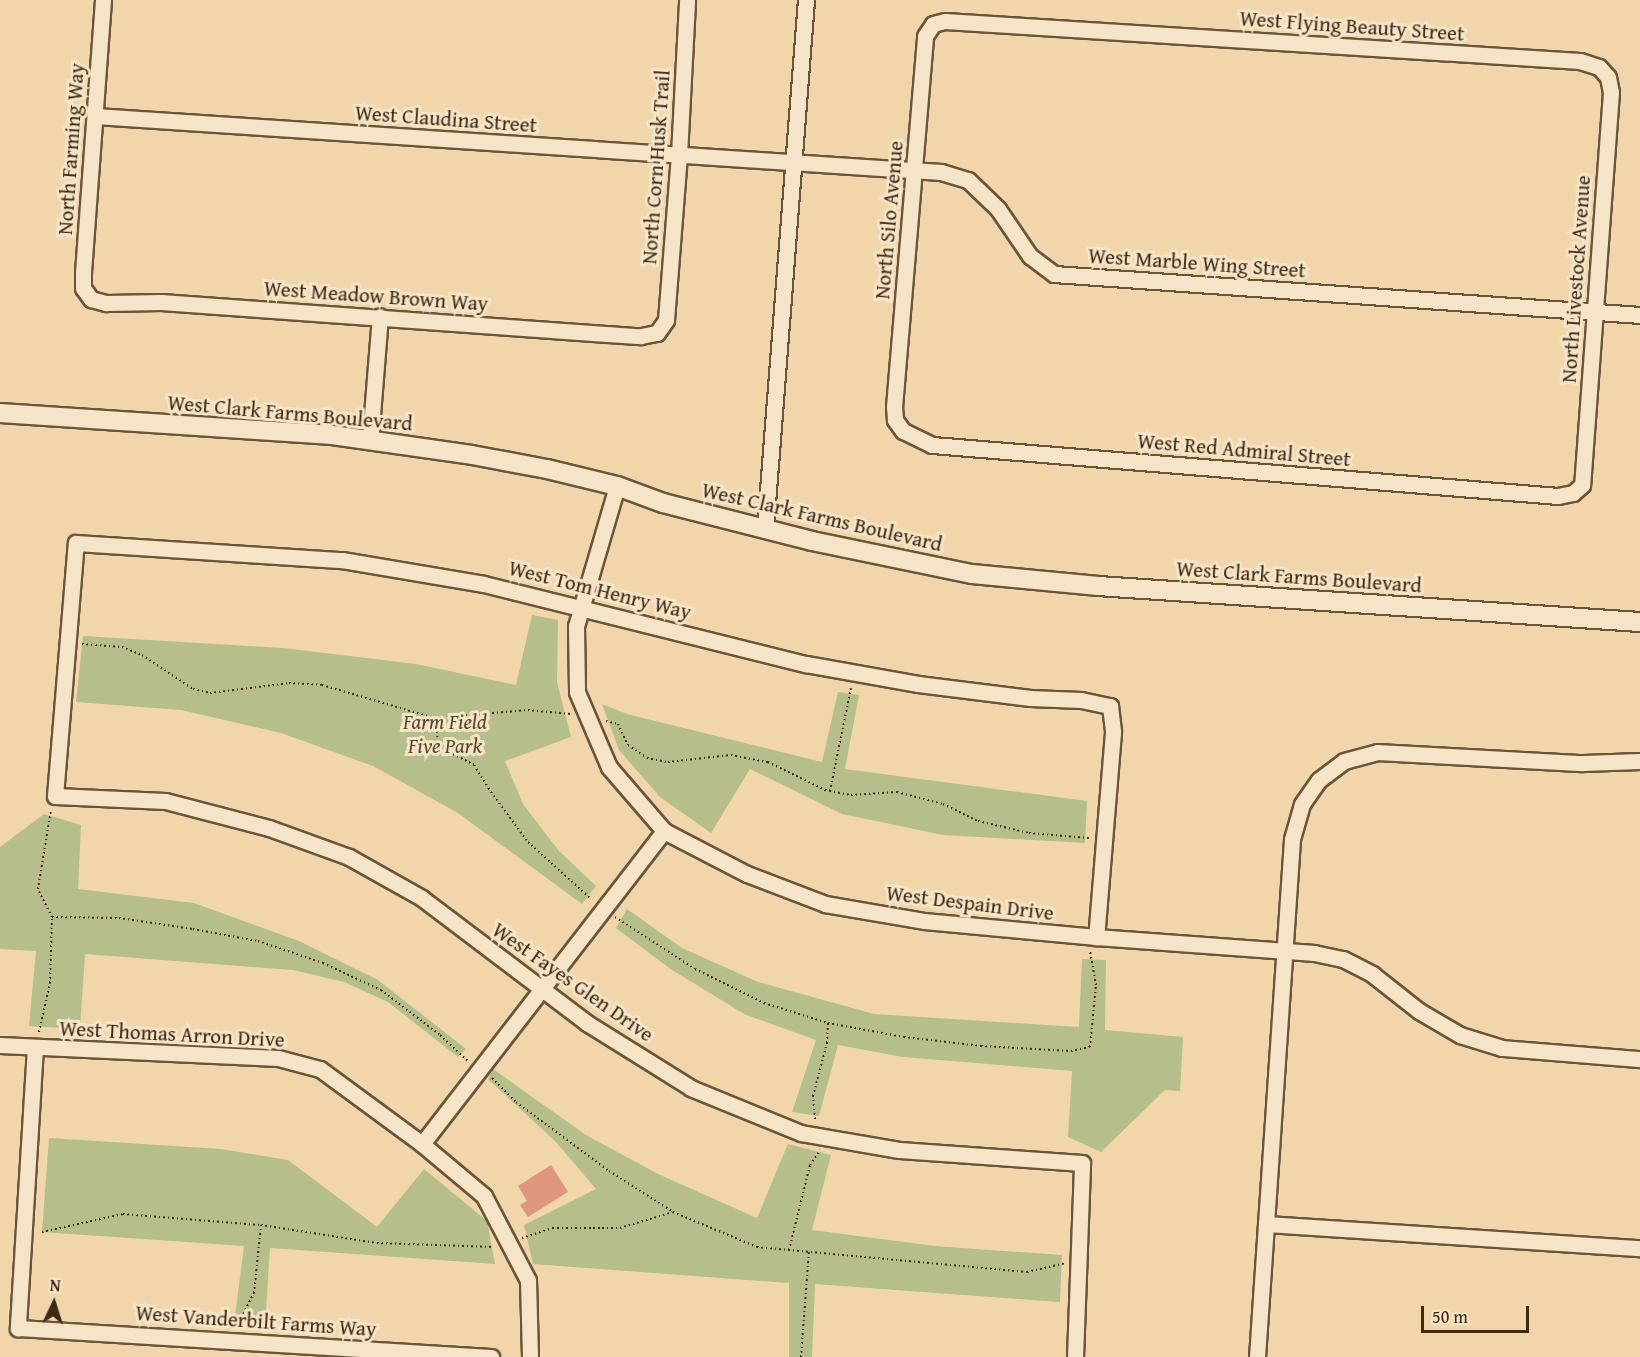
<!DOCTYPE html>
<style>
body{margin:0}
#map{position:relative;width:1640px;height:1357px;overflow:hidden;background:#f0d6aa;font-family:"Gentium Book Plus",serif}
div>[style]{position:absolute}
.green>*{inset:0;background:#b6be8b}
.building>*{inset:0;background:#dc977e}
.path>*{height:2px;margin-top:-1px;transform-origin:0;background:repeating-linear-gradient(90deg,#3e2a14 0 1.5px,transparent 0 4.5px)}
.roads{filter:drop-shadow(2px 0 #6a553a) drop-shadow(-2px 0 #6a553a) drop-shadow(0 2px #6a553a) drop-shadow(0 -2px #6a553a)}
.minor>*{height:15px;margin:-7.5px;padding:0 7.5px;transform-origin:7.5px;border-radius:7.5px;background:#f5e4c8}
.tertiary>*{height:18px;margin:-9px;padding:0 9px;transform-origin:9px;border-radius:9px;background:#f5e4c8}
span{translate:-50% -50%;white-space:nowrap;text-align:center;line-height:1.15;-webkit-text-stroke:6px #f5e4c8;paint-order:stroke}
.street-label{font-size:21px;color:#3e2a14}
.park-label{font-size:21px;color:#56482c;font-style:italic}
.north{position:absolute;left:24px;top:1273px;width:60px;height:60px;-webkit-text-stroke:4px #f5e4c8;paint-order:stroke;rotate:4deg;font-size:16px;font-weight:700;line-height:24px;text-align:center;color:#3e2a14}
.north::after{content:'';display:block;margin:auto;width:21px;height:27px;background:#3e2a14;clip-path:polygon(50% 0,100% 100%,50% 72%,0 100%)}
.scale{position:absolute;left:1421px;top:1306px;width:108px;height:27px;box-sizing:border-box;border:3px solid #3e2a14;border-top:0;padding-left:8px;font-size:18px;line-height:21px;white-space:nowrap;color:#3e2a14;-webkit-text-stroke:4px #f5e4c8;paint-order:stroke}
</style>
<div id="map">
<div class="green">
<div style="clip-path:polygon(532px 615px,558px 620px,557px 682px,571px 737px,505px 761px,523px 804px,559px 851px,596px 886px,582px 904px,458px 813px,373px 766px,281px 733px,181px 710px,76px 702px,83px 636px,283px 648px,416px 664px,516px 685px)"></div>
<div style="clip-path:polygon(838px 692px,859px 695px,845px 769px,1087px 801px,1085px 843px,943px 835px,842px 814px,750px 769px,711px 833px,660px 797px,619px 750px,602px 704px,627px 714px,822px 762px)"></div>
<div style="clip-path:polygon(44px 814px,81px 825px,78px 889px,194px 903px,299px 941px,378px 980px,466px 1049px,458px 1057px,388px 1002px,344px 982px,293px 970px,85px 954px,80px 1029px,29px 1026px,36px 951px,0 949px,0 847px)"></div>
<div style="clip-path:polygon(627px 909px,682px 948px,758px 982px,874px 1014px,1079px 1027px,1082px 959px,1106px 960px,1105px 1030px,1183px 1037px,1180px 1091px,1165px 1090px,1101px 1152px,1068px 1137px,1072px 1071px,903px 1057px,838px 1045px,819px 1116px,792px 1112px,816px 1040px,744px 1014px,669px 968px,616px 928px)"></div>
<div style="clip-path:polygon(493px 1069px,586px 1135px,658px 1174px,757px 1218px,788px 1144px,831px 1155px,812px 1230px,935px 1246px,1062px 1255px,1060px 1302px,815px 1284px,812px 1357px,789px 1357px,789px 1283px,533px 1264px,524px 1225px,596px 1189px,556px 1142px,488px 1079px)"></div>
<div style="clip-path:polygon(49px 1138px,221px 1149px,288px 1160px,377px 1227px,424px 1169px,487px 1221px,495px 1264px,270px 1248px,265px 1327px,234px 1324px,244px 1246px,42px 1232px)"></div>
</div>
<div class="building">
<div style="clip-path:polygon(551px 1165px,568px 1192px,528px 1217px,520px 1205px,527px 1201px,518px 1186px)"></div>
</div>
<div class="path">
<div style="left:82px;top:644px;width:40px;rotate:4.3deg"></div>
<div style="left:122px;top:647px;width:22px;rotate:22deg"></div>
<div style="left:142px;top:655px;width:61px;rotate:33.7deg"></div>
<div style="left:193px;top:689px;width:17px;rotate:13deg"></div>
<div style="left:210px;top:693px;width:80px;rotate:-7.2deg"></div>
<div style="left:289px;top:683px;width:33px;rotate:3deg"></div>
<div style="left:322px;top:685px;width:117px;rotate:16.4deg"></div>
<div style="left:434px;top:718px;width:94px;rotate:-4.9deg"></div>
<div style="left:528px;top:710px;width:43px;rotate:5.3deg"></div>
<div style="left:434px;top:718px;width:23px;rotate:80deg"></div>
<div style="left:438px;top:741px;width:16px;rotate:45deg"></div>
<div style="left:449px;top:752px;width:28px;rotate:27deg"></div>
<div style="left:474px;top:765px;width:32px;rotate:58deg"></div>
<div style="left:491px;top:792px;width:62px;rotate:53.5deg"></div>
<div style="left:528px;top:842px;width:85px;rotate:42.1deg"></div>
<div style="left:606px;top:721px;width:12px;rotate:14deg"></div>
<div style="left:618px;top:724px;width:23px;rotate:65deg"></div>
<div style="left:628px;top:745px;width:23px;rotate:34deg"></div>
<div style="left:647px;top:758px;width:21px;rotate:11deg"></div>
<div style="left:668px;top:762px;width:63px;rotate:-6.3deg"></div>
<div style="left:731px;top:755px;width:38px;rotate:11deg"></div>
<div style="left:768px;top:762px;width:64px;rotate:26.2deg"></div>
<div style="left:825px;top:790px;width:26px;rotate:11deg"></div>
<div style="left:851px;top:795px;width:46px;rotate:-3.7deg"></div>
<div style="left:897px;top:792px;width:48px;rotate:14.6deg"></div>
<div style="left:943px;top:804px;width:39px;rotate:26deg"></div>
<div style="left:978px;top:821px;width:52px;rotate:13.2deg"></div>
<div style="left:1029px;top:833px;width:60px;rotate:4.8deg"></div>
<div style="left:830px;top:791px;width:105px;rotate:-78.5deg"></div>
<div style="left:52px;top:917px;width:67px;rotate:0.9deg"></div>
<div style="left:119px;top:918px;width:75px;rotate:8.5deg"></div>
<div style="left:193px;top:929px;width:66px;rotate:10.5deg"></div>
<div style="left:258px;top:941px;width:69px;rotate:18.7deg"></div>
<div style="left:323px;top:963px;width:64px;rotate:25deg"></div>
<div style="left:381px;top:990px;width:74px;rotate:37.3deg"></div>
<div style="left:440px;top:1035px;width:38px;rotate:43deg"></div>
<div style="left:615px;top:917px;width:95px;rotate:33deg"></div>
<div style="left:695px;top:969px;width:77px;rotate:26.2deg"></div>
<div style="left:764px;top:1003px;width:67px;rotate:17.4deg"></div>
<div style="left:828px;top:1023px;width:77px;rotate:10.4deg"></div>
<div style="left:904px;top:1037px;width:78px;rotate:6.7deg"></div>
<div style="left:981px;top:1046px;width:90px;rotate:3.2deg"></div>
<div style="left:1071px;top:1051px;width:19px;rotate:-12deg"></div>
<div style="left:1090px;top:1047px;width:62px;rotate:-84.5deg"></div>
<div style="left:1096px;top:985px;width:35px;rotate:-100deg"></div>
<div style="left:39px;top:1032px;width:50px;rotate:-77.3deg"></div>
<div style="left:50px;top:983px;width:66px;rotate:-88.3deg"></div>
<div style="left:52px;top:917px;width:31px;rotate:-117deg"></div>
<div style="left:38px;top:889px;width:80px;rotate:-80.7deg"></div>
<div style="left:492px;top:1078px;width:34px;rotate:45deg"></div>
<div style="left:516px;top:1102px;width:116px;rotate:36.6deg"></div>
<div style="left:609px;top:1171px;width:76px;rotate:32.6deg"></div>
<div style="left:815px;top:1119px;width:23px;rotate:-95deg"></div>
<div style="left:813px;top:1096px;width:55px;rotate:-75.2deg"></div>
<div style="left:827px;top:1043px;width:20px;rotate:-87deg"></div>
<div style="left:42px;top:1232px;width:83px;rotate:-12.5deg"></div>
<div style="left:123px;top:1214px;width:138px;rotate:4.6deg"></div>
<div style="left:261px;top:1225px;width:117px;rotate:8.8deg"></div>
<div style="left:377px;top:1243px;width:117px;rotate:2deg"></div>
<div style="left:522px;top:1238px;width:33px;rotate:-18deg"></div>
<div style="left:553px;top:1228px;width:67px"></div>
<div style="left:620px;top:1228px;width:55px;rotate:-16.8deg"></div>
<div style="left:673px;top:1212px;width:91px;rotate:22.6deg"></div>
<div style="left:757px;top:1247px;width:271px;rotate:5.3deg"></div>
<div style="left:1027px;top:1272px;width:39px;rotate:-13deg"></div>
<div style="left:789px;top:1250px;width:88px;rotate:-76.1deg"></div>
<div style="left:810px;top:1165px;width:18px;rotate:-56deg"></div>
<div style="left:237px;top:1326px;width:37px;rotate:-63deg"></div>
<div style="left:254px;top:1293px;width:68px;rotate:-84.1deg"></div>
<div style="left:801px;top:1357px;width:106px;rotate:-85.7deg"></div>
</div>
<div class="roads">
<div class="minor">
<div style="left:103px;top:0;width:274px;rotate:94.2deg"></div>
<div style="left:83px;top:273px;width:15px;rotate:90deg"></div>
<div style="left:83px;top:288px;width:14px;rotate:54deg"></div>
<div style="left:91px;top:299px;width:16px;rotate:15deg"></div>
<div style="left:106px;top:303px;width:55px;rotate:-1deg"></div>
<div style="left:161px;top:302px;width:481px;rotate:4.1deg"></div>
<div style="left:641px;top:336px;width:16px;rotate:-11deg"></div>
<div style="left:657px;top:333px;width:16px;rotate:-55deg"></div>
<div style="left:666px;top:320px;width:166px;rotate:-85.5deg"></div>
<div style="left:679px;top:155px;width:155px;rotate:-87deg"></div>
<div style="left:945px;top:21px;width:636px;rotate:3.6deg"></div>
<div style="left:1580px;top:61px;width:20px;rotate:18deg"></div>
<div style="left:1599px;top:67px;width:13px;rotate:48deg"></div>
<div style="left:1608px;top:77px;width:15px;rotate:79deg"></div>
<div style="left:1611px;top:92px;width:394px;rotate:94.2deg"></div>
<div style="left:1582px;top:485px;width:12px;rotate:138deg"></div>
<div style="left:1573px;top:493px;width:15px;rotate:169deg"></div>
<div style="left:1558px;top:496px;width:628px;rotate:-175.34deg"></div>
<div style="left:932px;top:445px;width:32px;rotate:-154deg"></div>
<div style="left:903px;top:431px;width:14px;rotate:-126deg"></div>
<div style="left:895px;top:420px;width:13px;rotate:-94deg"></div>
<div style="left:894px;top:407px;width:372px;rotate:-85.2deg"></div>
<div style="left:925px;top:36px;width:14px;rotate:-56deg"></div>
<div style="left:933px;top:24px;width:12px;rotate:-14deg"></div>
<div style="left:95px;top:116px;width:848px;rotate:3.79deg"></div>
<div style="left:941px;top:172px;width:28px;rotate:17deg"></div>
<div style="left:968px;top:180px;width:42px;rotate:44deg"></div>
<div style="left:998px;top:209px;width:57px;rotate:55.8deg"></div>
<div style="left:1030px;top:256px;width:30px;rotate:37deg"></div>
<div style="left:1054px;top:274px;width:587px;rotate:4deg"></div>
<div style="left:370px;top:440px;width:124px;rotate:-85.4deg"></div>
<div style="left:617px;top:486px;width:146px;rotate:106.3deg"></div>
<div style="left:576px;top:626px;width:66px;rotate:89.1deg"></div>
<div style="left:577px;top:692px;width:82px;rotate:66.9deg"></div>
<div style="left:609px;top:767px;width:84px;rotate:49.3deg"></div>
<div style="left:664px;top:831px;width:93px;rotate:27.4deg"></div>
<div style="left:747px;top:874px;width:84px;rotate:21deg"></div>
<div style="left:825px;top:904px;width:100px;rotate:9.7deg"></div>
<div style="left:924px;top:921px;width:173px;rotate:5.3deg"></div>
<div style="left:1096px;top:937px;width:219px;rotate:4.2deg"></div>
<div style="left:1314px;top:953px;width:30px;rotate:12deg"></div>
<div style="left:1343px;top:959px;width:33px;rotate:27deg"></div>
<div style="left:1372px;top:974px;width:60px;rotate:38.2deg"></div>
<div style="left:1419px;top:1011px;width:48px;rotate:30.3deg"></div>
<div style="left:1460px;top:1035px;width:44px;rotate:17.2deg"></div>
<div style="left:1502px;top:1048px;width:138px;rotate:4.6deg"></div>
<div style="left:765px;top:529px;width:531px;rotate:-85.57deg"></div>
<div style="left:0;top:1045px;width:278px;rotate:2.7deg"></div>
<div style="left:278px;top:1058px;width:43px;rotate:14.7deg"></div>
<div style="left:320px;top:1069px;width:127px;rotate:36.3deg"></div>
<div style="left:422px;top:1144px;width:81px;rotate:40deg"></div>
<div style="left:484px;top:1196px;width:95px;rotate:62.4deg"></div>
<div style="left:528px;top:1280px;width:77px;rotate:88.5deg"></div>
<div style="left:35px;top:1047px;width:282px;rotate:93.5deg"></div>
<div style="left:18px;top:1328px;width:474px;rotate:3.5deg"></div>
<div style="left:422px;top:1144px;width:396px;rotate:-52.3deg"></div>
<div style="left:1266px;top:1224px;width:375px;rotate:3.7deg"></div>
<div style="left:1075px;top:1357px;width:194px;rotate:-87.9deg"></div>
<div style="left:1082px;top:1163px;width:183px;rotate:-175.9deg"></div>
<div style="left:899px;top:1150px;width:99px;rotate:-170.2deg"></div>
<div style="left:801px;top:1133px;width:119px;rotate:-157.8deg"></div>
<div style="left:691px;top:1088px;width:123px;rotate:-148deg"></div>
<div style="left:587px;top:1023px;width:207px;rotate:-142.9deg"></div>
<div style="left:422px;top:898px;width:84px;rotate:-150.7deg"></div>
<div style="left:349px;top:857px;width:85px;rotate:-160.1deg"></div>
<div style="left:269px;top:828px;width:107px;rotate:-165.4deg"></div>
<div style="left:165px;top:801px;width:110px;rotate:-177.4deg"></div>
<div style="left:55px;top:796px;width:254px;rotate:-85.3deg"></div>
<div style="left:76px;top:543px;width:267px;rotate:3.7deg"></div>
<div style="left:342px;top:560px;width:144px;rotate:9.6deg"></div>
<div style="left:484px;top:584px;width:332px;rotate:14deg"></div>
<div style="left:806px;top:664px;width:114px;rotate:10.1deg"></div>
<div style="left:918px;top:684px;width:113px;rotate:7.1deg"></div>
<div style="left:1030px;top:698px;width:51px;rotate:2.2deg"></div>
<div style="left:1081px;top:700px;width:30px;rotate:12deg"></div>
<div style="left:1110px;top:706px;width:26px;rotate:83deg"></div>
<div style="left:1113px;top:732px;width:206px;rotate:94.7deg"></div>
<div style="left:1257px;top:1357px;width:519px;rotate:-86.13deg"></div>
<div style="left:1292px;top:839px;width:36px;rotate:-74deg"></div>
<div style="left:1302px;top:804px;width:29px;rotate:-55deg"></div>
<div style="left:1319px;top:780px;width:31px;rotate:-37deg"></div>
<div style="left:1344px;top:761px;width:34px;rotate:-15deg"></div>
<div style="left:1377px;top:752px;width:206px;rotate:3.1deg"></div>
<div style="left:1583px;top:763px;width:57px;rotate:-2deg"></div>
</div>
<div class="tertiary">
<div style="left:0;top:413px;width:333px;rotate:3.8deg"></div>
<div style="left:332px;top:435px;width:141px;rotate:8.1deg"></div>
<div style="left:472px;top:455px;width:76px;rotate:10.6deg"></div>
<div style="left:547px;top:469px;width:72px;rotate:13.7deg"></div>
<div style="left:617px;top:486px;width:49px;rotate:20.3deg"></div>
<div style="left:663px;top:503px;width:154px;rotate:14.3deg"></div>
<div style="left:812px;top:541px;width:163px;rotate:11.7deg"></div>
<div style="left:972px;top:574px;width:127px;rotate:5.4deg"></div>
<div style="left:1098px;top:586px;width:543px;rotate:3.8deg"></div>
</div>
</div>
<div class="street-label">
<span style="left:1352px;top:26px;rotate:4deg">West Flying Beauty Street</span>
<span style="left:446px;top:119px;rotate:4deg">West Claudina Street</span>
<span style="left:71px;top:149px;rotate:-86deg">North Farming Way</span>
<span style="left:656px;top:167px;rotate:-86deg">North Corn Husk Trail</span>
<span style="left:889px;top:220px;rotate:-85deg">North Silo Avenue</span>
<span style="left:1197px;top:263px;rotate:4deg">West Marble Wing Street</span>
<span style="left:1576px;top:279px;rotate:-86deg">North Livestock Avenue</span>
<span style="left:376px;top:296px;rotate:4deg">West Meadow Brown Way</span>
<span style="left:290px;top:413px;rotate:5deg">West Clark Farms Boulevard</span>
<span style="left:1244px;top:450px;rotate:5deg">West Red Admiral Street</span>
<span style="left:822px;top:517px;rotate:13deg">West Clark Farms Boulevard</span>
<span style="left:1299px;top:577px;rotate:4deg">West Clark Farms Boulevard</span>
<span style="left:600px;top:590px;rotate:14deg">West Tom Henry Way</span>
<span style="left:970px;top:903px;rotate:7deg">West Despain Drive</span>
<span style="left:573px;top:982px;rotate:35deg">West Fayes Glen Drive</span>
<span style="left:172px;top:1034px;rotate:3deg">West Thomas Arron Drive</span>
<span style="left:256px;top:1321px;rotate:4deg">West Vanderbilt Farms Way</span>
</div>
<div class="park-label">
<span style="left:445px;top:734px">Farm Field<br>Five Park</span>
</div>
<div class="north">N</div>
<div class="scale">50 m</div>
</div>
